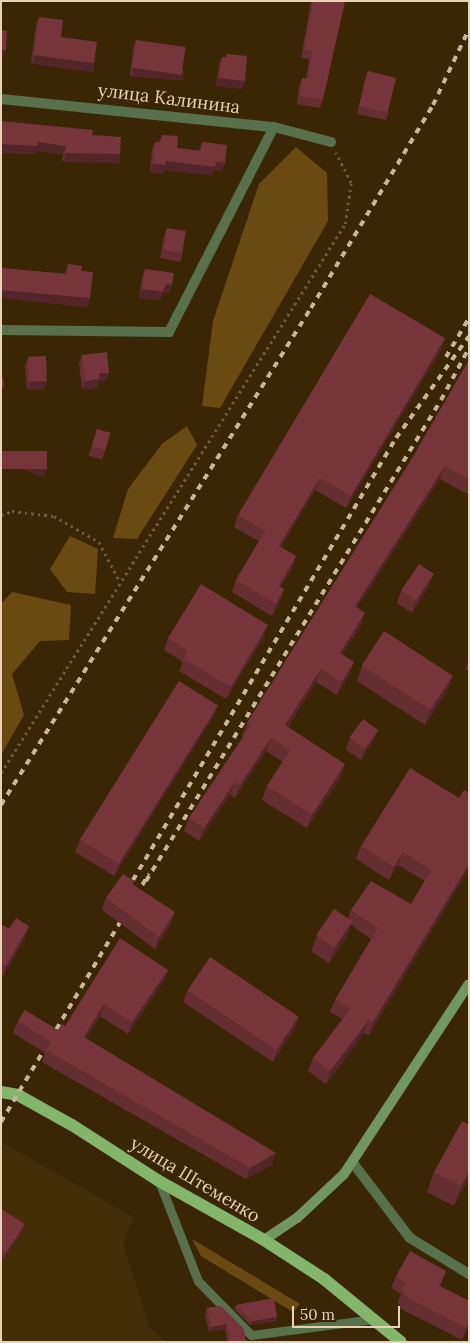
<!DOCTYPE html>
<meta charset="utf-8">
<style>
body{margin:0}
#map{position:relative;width:470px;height:1343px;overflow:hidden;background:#3a2605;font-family:Lora,serif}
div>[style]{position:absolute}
.built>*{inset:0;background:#442e08}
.green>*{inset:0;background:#6a4a13}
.path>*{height:2.5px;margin-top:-1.25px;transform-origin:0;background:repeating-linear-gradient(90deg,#705c3c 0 2.5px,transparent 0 6.5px)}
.service>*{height:9px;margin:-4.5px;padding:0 4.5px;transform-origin:4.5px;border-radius:4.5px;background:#58704c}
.minor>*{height:10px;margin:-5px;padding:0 5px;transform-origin:5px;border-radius:5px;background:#58704c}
.secondary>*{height:10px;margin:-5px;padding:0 5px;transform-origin:5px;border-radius:5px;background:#70975e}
.primary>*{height:12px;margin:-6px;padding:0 6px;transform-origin:6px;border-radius:6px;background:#83b56b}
.rail>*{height:4px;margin-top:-2px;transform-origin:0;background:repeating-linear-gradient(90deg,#cab598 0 6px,transparent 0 12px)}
.wall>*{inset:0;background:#652e33;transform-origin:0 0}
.shaded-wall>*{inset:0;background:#522529;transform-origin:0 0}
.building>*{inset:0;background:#75353b;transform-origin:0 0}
span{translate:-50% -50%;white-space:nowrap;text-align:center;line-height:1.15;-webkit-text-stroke:4px #3a2605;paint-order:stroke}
.street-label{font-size:18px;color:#e7d2b5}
.frame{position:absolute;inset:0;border:2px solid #e7d2b5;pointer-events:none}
.scale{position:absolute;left:292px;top:1306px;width:108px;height:22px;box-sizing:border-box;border:2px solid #e7d2b5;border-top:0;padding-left:6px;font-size:15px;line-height:18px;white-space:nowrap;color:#e7d2b5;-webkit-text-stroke:4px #3a2605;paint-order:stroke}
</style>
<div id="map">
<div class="built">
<div style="clip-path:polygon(1px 1142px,133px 1217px,123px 1244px,150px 1329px,168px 1342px,1px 1342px)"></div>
</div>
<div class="green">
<div style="clip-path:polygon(296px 147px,327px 173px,328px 221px,220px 408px,202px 406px,213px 321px,259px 184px)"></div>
<div style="clip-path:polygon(187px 426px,197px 445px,137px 539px,113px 538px,128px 489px,162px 444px)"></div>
<div style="clip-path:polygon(70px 536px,98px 549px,95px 594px,67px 592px,50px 569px)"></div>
<div style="clip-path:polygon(12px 592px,71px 605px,69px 640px,40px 641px,12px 674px,24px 715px,1px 755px,1px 604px)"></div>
<div style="clip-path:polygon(192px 1239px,300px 1304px,293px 1312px,201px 1256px)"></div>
</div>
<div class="path">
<div style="left:1px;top:515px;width:12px;rotate:-20deg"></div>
<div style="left:12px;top:511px;width:42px;rotate:6.8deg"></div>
<div style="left:54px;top:516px;width:52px;rotate:30deg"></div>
<div style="left:99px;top:542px;width:43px;rotate:62.2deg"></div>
<div style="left:1px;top:773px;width:648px;rotate:-57.93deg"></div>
<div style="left:345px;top:224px;width:41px;rotate:-81.7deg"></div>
<div style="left:351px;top:183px;width:34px;rotate:-117deg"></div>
</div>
<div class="service">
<div style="left:159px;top:1181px;width:107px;rotate:68.7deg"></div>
<div style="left:198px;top:1281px;width:76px;rotate:45.5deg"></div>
<div style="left:251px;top:1335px;width:124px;rotate:-7.4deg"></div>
</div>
<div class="minor">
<div style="left:1px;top:99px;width:274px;rotate:5.9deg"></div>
<div style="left:274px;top:127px;width:59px;rotate:14.7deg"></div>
<div style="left:1px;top:330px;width:168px;rotate:0.7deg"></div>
<div style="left:169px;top:332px;width:230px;rotate:-62.9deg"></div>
<div style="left:353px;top:1163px;width:94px;rotate:52.8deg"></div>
<div style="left:410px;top:1238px;width:69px;rotate:31.4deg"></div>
</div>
<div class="secondary">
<div style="left:264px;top:1240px;width:40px;rotate:-34deg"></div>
<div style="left:297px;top:1218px;width:64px;rotate:-43.1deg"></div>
<div style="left:344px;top:1174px;width:227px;rotate:-56.7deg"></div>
</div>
<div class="primary">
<div style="left:1px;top:1092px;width:17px;rotate:10deg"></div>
<div style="left:18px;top:1095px;width:62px;rotate:29.1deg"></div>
<div style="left:72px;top:1125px;width:103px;rotate:32.8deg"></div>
<div style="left:159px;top:1181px;width:120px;rotate:29.3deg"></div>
<div style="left:264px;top:1240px;width:72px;rotate:33deg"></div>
<div style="left:324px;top:1279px;width:99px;rotate:39.3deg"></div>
</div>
<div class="rail">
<div style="left:446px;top:357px;width:45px;rotate:-59.5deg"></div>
<div style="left:1px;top:805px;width:586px;rotate:-58.05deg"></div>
<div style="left:311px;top:308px;width:237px;rotate:-59deg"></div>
<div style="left:433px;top:105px;width:84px;rotate:-64.7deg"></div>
<div style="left:133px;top:880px;width:514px;rotate:-59.25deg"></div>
<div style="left:396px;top:438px;width:125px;rotate:-54.4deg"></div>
<div style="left:146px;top:881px;width:564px;rotate:-58.48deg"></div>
<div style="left:441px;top:400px;width:59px;rotate:-61.7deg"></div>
<div style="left:1px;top:1122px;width:289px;rotate:-59.2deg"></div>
</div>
<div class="wall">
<div style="clip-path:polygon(311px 1px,345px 1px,323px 99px,320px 108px,297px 104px,299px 87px,302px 78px,306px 79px,309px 59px,301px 58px)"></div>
<div style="clip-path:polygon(39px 17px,61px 37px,94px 63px,91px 71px,31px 63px,36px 25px)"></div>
<div style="clip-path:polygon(136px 40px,184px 72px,181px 80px,130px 76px,133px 48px)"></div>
<div style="clip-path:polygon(227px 54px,245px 81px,242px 89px,216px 86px,219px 65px,222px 57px,226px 57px)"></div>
<div style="clip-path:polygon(368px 71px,389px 112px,386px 120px,357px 114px,365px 79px)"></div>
<div style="clip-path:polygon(1px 121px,92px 135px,117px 162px,62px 161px,63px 154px,36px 151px,34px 154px,1px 153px)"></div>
<div style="clip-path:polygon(162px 135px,177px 148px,199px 151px,202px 142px,222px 171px,214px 170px,212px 175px,164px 170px,163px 174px,150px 172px,152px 150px,155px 142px,159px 142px)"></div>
<div style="clip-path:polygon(167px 228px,183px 253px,180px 262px,160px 258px,164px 236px)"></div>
<div style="clip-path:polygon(68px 264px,81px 271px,87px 307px,1px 298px,1px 268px,65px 274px)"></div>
<div style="clip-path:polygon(145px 269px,169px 293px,163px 292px,160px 300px,139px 298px,142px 278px)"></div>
<div style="clip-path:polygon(445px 338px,441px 350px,346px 508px,315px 490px,281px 547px,296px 556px,292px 568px,281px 587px,284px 589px,280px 601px,272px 616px,232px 592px,236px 580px,259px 541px,234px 527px,238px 515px)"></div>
<div style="clip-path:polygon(82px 355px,106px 381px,99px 381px,97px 388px,82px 389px,79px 363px)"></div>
<div style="clip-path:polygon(28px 357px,47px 381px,44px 389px,27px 390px,25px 366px)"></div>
<div style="clip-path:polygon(469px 360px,469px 495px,440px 479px,357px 607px,361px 626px,342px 655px,354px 662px,349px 675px,337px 695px,316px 682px,288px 727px,341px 777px,307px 828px,262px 800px,267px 786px,283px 762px,266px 751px,235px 798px,230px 795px,199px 841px,184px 831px,189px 818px,243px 737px,242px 736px,247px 723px,411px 460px)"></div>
<div style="left:97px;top:429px;width:14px;height:28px;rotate:17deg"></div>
<div style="clip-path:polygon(429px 586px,412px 613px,397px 603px,401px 591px)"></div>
<div style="clip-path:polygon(264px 637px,226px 699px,179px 671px,183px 662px,164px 650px,168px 638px)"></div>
<div style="clip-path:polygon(469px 660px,469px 672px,465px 669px)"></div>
<div style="clip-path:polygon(362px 666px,453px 675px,447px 691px,425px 725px,357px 681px)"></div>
<div style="clip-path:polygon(218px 705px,213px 717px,114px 876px,75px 852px,80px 840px)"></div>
<div style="clip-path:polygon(350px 738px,373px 741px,361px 760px,346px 750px)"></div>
<div style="clip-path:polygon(469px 793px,469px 869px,369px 1035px,364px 1033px,326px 1084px,308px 1071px,313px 1058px,342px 1019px,330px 1012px,335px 1000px,371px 939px,351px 925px,347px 936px,329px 963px,311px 951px,317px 936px,348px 918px,351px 910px,411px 904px,425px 881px,398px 865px,389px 880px,356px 859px,361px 846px)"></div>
<div style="clip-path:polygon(134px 881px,133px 884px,171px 924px,155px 949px,102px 910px,106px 898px)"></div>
<div style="clip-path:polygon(1px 924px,9px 929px,29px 926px,25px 938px,2px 978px)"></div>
<div style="clip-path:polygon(168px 970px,163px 982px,128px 1034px,100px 1016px,86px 1039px,272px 1165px,246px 1179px,42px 1062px,45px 1053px,13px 1033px,18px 1021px,58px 1030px,65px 1026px)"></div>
<div style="clip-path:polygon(188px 990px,295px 1028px,273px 1062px,183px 1002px)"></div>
<div style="clip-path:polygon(469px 1125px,469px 1178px,454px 1206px,427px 1192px,434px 1172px)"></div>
<div style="clip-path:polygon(1px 1209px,25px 1224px,22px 1231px,3px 1259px,1px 1258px)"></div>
<div style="clip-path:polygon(446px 1271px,440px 1286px,469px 1301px,469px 1325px,462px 1340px,401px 1309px,398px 1301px,401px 1294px,391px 1288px,396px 1276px)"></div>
<div style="clip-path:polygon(236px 1305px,277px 1317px,276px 1321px,250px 1325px,234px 1309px)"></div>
<div style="clip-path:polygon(221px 1306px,246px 1342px,227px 1342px,225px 1329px,209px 1332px,205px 1314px,207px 1308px)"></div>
</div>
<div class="shaded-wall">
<div style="clip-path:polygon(1px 49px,6px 50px,3px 58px,1px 58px)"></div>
<div style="left:34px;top:55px;width:61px;height:9px;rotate:8deg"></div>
<div style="left:133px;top:68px;width:51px;height:9px;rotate:4deg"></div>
<div style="clip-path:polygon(219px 78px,245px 81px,242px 89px,216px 86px)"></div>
<div style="clip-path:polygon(38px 142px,66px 146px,63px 154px,36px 151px,34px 154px,1px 153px,1px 144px)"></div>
<div style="left:65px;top:153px;width:55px;height:9px;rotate:1deg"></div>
<div style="clip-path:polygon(166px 161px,216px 162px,225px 163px,222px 171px,214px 170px,212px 175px,164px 170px,163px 174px,150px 172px,153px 164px)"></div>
<div style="clip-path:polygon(166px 284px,172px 285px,169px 293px,163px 292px,160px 300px,139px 298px,142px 289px)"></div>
<div style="clip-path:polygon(1px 290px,90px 298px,87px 307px,1px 298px)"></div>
<div style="clip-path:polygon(445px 338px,441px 350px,346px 508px,351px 496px)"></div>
<div style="clip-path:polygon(99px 373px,109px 373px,106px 381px,99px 381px,97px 388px,82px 389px,85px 381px)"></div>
<div style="clip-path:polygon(47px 381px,44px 389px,27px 390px,30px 382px)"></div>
<div style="clip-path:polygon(1px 387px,4px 387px,1px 394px)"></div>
<div style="clip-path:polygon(445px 466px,440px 479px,350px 619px,355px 606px)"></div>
<div style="left:47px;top:469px;width:9px;height:46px;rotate:111deg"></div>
<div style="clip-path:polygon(320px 478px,315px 490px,275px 558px,279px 546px)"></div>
<div style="clip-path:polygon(296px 556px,292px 568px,274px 598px,279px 586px)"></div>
<div style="clip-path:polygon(434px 574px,429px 586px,412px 613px,416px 601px)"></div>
<div style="clip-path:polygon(284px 589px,280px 601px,272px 616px,276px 604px)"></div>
<div style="clip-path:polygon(365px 613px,361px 626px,335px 666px,340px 653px)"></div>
<div style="clip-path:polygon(268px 625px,264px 637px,226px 699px,231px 687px)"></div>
<div style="clip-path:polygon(354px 662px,349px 675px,337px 695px,342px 682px)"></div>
<div style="clip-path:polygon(321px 669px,316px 682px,281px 738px,285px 725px)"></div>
<div style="clip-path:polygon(453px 675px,447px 691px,425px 725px,430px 710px)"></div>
<div style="clip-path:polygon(218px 705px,213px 717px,114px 876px,118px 865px)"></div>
<div style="clip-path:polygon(378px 730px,373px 741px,361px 760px,365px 748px)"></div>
<div style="clip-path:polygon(271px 738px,266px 751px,235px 798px,240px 785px)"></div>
<div style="clip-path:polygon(345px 764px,341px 777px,307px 828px,312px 815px)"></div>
<div style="clip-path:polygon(235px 782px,230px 795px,199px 841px,204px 828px)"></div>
<div style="clip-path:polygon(403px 852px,398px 865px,389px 880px,394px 867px)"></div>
<div style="clip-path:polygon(469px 864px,469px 869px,369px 1035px,373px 1022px)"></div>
<div style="clip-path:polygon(175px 912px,171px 924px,155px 949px,159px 937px)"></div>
<div style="clip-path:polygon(352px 921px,347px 936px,329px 963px,335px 948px)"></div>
<div style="clip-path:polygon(29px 926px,25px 938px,2px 978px,6px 966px)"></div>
<div style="clip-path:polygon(168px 970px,163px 982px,128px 1034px,132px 1022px)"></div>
<div style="clip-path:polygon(104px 1004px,100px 1016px,80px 1049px,84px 1037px)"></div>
<div style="clip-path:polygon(299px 1016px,295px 1028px,273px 1062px,277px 1050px)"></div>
<div style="clip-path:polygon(369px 1020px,364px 1033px,326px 1084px,330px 1071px)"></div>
<div style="clip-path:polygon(276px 1153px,272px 1165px,246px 1179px,250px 1168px)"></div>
<div style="clip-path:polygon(469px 1172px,469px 1178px,454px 1206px,461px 1186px)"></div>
<div style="clip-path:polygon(25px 1224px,22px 1231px,3px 1259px,6px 1253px)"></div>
<div style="clip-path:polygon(277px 1317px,276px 1321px,250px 1325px,252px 1321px)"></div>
<div style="clip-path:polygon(469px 1322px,469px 1325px,462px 1340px,466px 1328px)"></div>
<div style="clip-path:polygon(227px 1324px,225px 1329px,209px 1332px,211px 1327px)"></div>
</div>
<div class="building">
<div style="clip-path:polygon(313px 1px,345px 1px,323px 99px,300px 96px,302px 78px,308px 79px,312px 51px,304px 50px)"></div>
<div style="clip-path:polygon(39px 17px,63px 20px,61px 37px,97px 42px,94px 63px,34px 55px)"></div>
<div style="clip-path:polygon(1px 30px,7px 31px,6px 50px,1px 49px)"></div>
<div style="left:136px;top:40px;width:50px;height:28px;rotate:8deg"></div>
<div style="clip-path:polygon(227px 54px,247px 56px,245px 81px,219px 78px,222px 57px,227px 57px)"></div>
<div style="left:368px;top:71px;width:29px;height:36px;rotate:14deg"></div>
<div style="clip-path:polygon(1px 121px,93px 130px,92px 135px,121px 137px,120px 154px,65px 153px,66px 146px,38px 142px,37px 146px,1px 144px)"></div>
<div style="clip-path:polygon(162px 135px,178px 136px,177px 148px,201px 151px,202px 142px,227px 145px,225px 163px,216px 162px,215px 167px,166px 161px,166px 165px,153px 164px,155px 142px,161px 142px)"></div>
<div style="left:167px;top:228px;width:19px;height:22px;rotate:9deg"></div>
<div style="clip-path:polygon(68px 264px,82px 266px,81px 271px,93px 272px,90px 298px,1px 290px,1px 268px,67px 274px)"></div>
<div style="clip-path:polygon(145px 269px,174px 273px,172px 285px,166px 284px,163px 292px,142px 289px)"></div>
<div style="clip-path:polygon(370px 294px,445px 338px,351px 496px,320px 478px,279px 546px,296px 556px,279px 586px,284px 589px,276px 604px,236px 580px,265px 531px,238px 515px)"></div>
<div style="clip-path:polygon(107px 352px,109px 373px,99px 373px,100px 379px,85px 381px,82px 355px)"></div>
<div style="left:46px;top:356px;width:25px;height:18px;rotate:88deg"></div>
<div style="clip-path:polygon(469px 360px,469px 479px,445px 466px,355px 606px,365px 613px,340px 653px,354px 662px,342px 682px,321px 669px,285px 725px,345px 764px,312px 815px,267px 786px,290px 750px,271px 738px,240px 785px,235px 782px,204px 828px,189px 818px,251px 725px,247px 723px,411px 460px)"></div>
<div style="clip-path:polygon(3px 377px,4px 387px,1px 387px,1px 378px)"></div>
<div style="left:97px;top:429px;width:14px;height:18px;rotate:17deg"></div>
<div style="left:47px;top:451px;width:18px;height:46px;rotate:90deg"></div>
<div style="left:419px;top:564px;width:18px;height:32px;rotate:34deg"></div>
<div style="clip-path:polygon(201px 584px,268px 625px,231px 687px,184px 659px,188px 651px,168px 638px)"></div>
<div style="left:384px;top:631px;width:82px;height:41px;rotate:33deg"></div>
<div style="left:179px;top:681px;width:46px;height:187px;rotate:32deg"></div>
<div style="left:363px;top:719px;width:19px;height:23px;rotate:36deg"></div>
<div style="clip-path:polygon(410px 768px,459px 798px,464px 790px,469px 793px,469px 864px,373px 1022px,369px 1020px,330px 1071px,313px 1058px,351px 1009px,335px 1000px,378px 928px,351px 910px,371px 881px,411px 904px,431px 870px,403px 852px,394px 867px,361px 846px)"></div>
<div style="clip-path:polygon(123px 874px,134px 881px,132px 884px,175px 912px,159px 937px,106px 898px)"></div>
<div style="left:334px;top:909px;width:22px;height:32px;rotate:34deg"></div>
<div style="clip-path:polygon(16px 918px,29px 926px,6px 966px,1px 964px,1px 924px,9px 929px)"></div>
<div style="clip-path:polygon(120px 938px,168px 970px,132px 1022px,104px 1004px,84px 1037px,276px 1153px,250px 1168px,46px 1050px,51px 1042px,18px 1021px,25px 1010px,58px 1030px,62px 1024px,65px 1026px)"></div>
<div style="left:210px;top:957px;width:107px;height:40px;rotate:34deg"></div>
<div style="clip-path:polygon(462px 1121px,469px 1125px,469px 1172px,461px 1186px,434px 1172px)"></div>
<div style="clip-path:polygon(1px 1209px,25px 1224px,6px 1253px,1px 1250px)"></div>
<div style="clip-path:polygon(410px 1251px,446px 1271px,439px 1286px,469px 1301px,469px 1322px,466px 1328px,406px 1297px,402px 1289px,406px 1283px,396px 1276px)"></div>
<div style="clip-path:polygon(274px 1298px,277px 1317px,252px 1321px,236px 1305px)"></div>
<div style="clip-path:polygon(221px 1306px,244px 1329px,246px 1342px,230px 1342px,227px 1324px,211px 1327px,207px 1308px)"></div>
</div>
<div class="street-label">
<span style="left:169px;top:99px;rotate:7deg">улица Калинина</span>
<span style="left:195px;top:1180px;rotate:31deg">улица Штеменко</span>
</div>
<div class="frame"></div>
<div class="scale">50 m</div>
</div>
